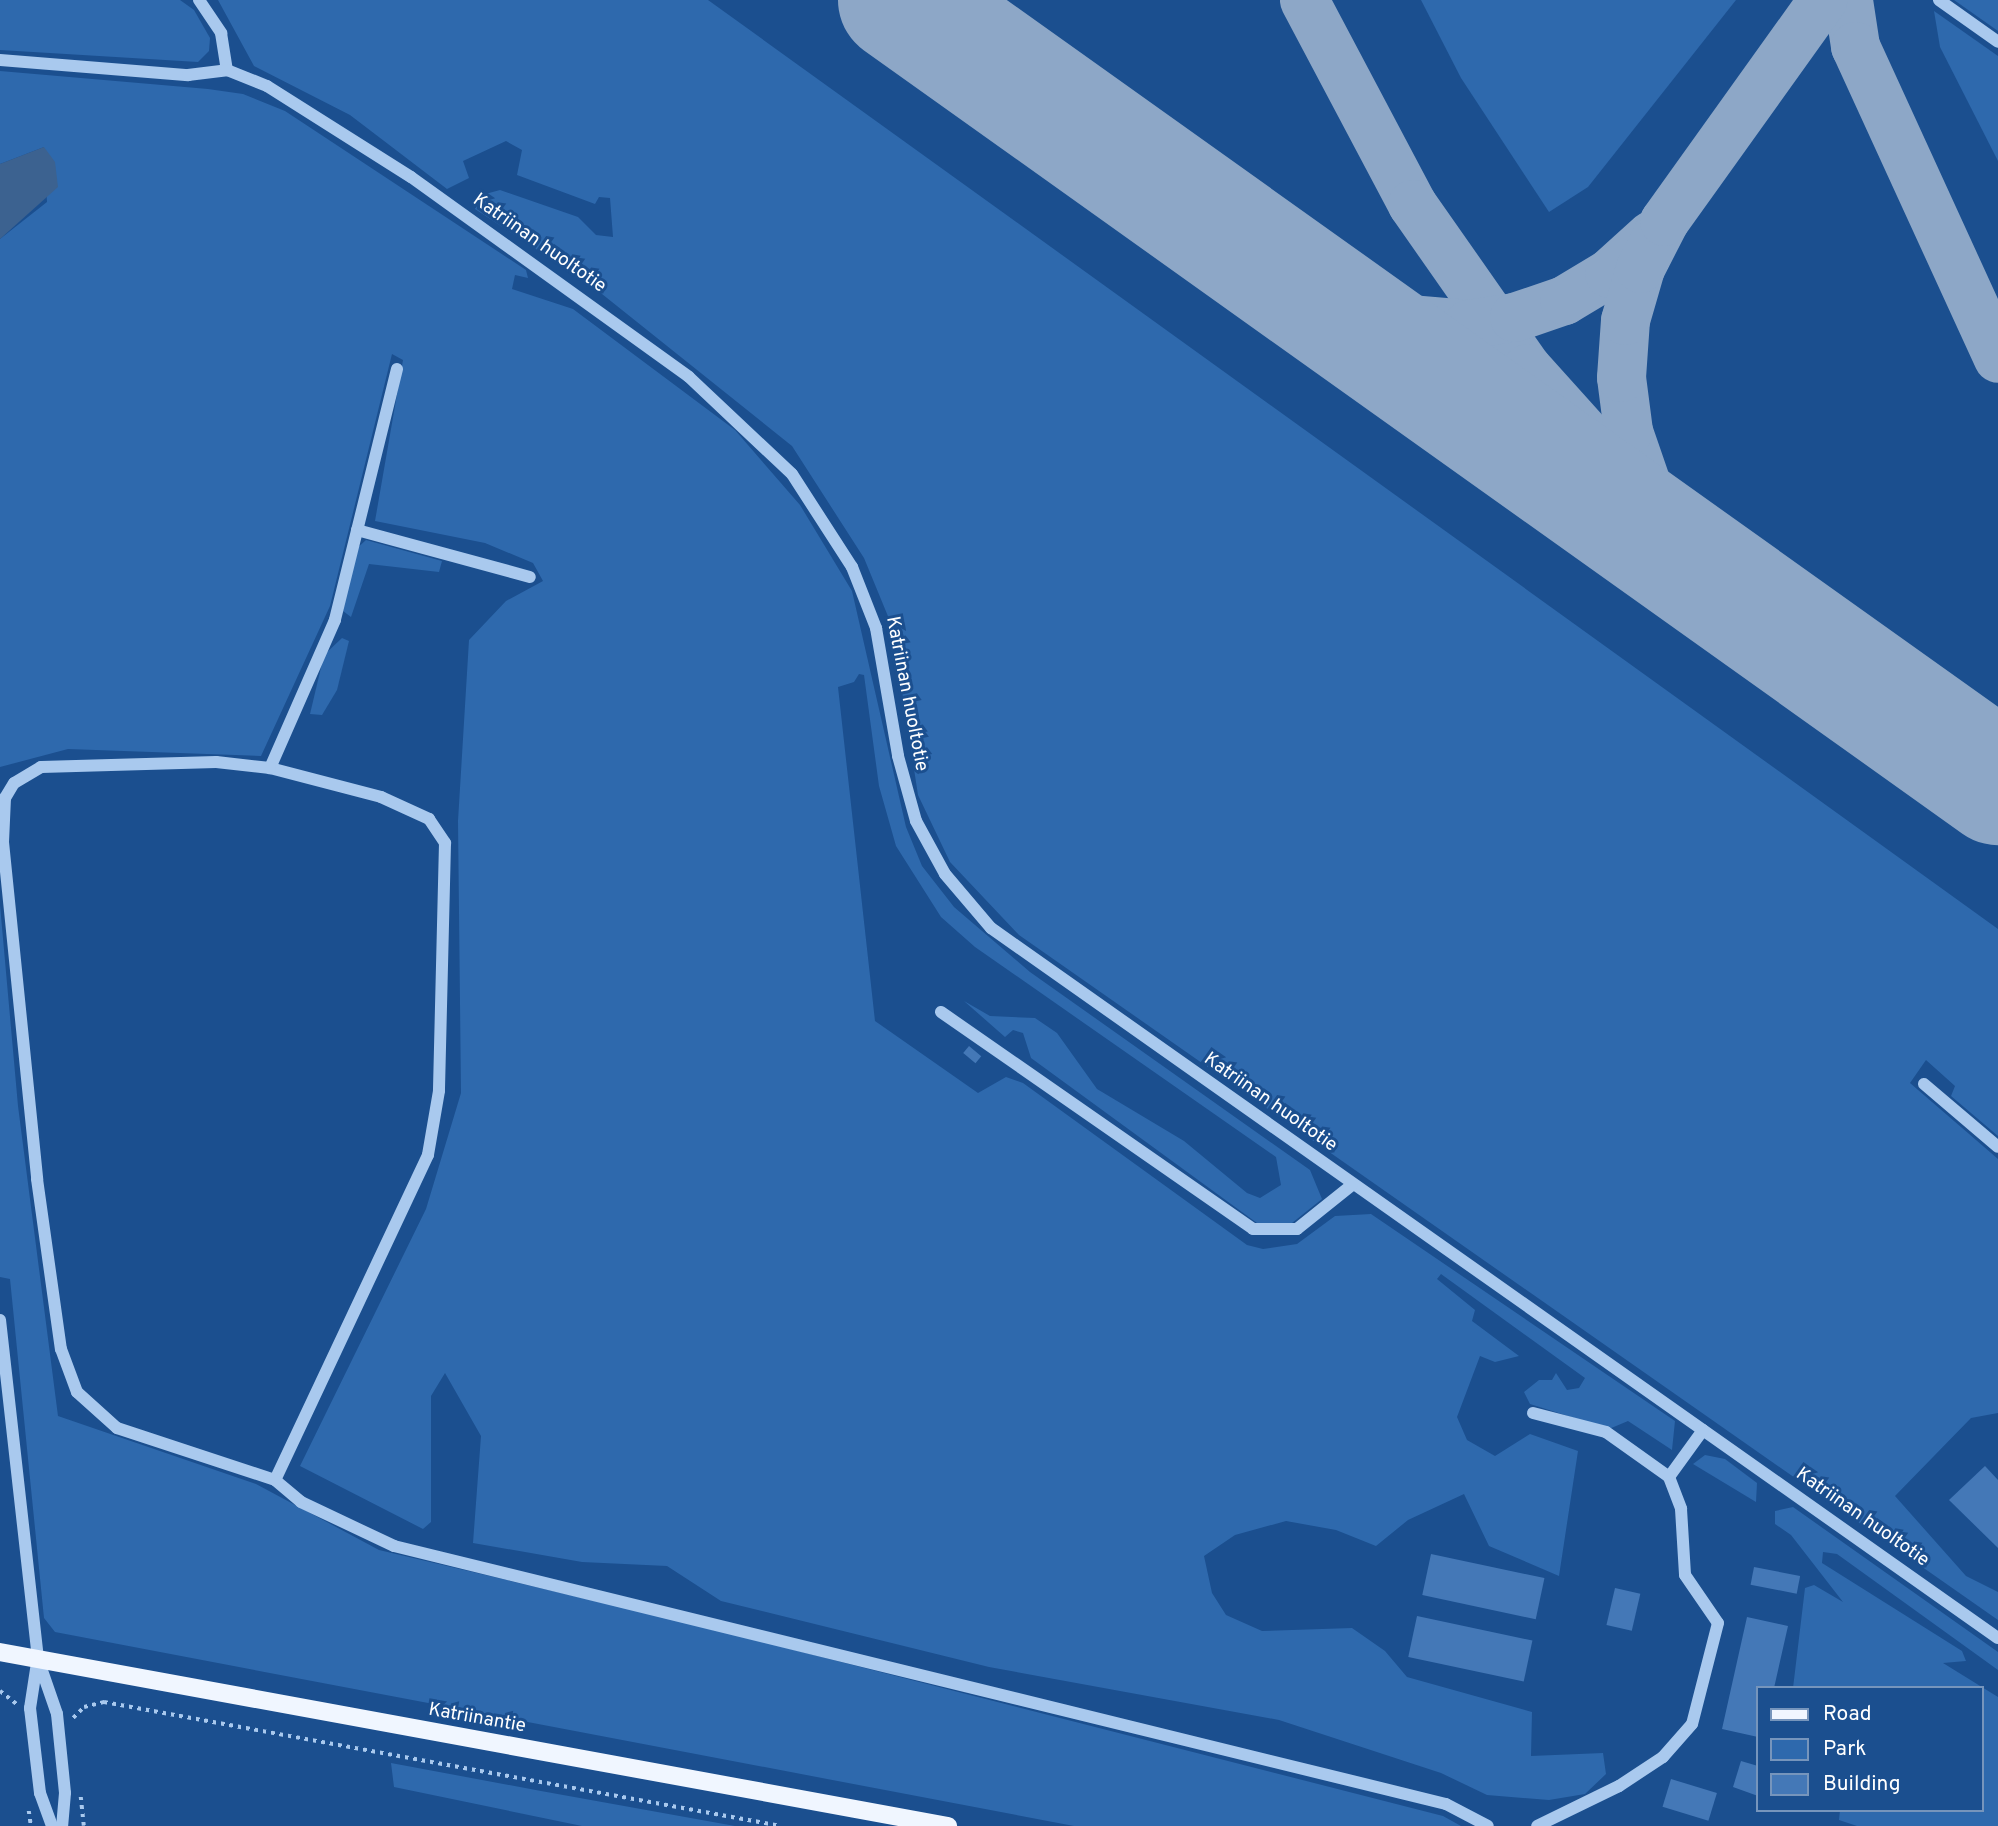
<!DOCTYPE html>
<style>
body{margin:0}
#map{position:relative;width:1998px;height:1826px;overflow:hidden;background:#1b4f8f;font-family:Overpass,sans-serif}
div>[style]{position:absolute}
.green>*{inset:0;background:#2e69ad}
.water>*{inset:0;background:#3c6290}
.taxiway>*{height:49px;margin:-24.5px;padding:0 24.5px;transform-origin:24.5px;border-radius:24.5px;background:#8da7c7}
.runway>*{height:124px;margin:-62px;padding:0 62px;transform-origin:62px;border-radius:62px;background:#8da7c7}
.building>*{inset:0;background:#4478b7;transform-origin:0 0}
.path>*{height:3.5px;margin-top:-1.75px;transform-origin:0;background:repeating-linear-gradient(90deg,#a9c9ee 0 3.5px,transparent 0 8.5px)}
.minor>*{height:12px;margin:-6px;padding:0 6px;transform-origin:6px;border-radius:6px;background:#a9c9ee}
.major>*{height:18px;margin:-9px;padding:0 9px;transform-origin:9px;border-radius:9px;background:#f0f6ff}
span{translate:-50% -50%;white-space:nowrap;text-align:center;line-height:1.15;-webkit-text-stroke:6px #1b4f8f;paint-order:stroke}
.street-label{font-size:19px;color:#fff}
.legend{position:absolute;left:1756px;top:1686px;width:228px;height:126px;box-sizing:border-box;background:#1b4f8f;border:2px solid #7695bc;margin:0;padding:9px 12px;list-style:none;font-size:21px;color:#fff}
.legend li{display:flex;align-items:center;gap:14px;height:35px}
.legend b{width:35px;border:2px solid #7695bc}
</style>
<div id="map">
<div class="green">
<div style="clip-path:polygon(0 0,180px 0,194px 10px,210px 38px,209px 51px,198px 62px,0 50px)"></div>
<div style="clip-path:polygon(218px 0,708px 0,1998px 929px,1998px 1136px,1951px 1096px,1955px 1086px,1926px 1060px,1910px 1083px,1998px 1159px,1998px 1413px,1971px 1418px,1895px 1496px,1966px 1576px,1998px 1592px,1998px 1620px,1019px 935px,950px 862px,918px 795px,892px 626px,864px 558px,792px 446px,592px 286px,475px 209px,478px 196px,500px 190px,578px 217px,596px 235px,613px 237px,610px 198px,599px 197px,595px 204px,517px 175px,522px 150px,506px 141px,463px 161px,469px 178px,447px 189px,350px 115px,254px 66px)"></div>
<div style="clip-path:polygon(1421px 0,1736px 0,1588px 187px,1549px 212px,1461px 78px)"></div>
<div style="clip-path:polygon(1954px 0,1998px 0,1998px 31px)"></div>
<div style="clip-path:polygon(1934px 11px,1998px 56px,1998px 161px,1940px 47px)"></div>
<div style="clip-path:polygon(0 71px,208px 89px,243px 94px,285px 111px,526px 270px,528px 278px,515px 275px,512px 289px,573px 309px,735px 430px,800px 505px,852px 591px,906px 827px,922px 866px,954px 907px,1030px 972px,1310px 1170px,1322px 1199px,1287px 1227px,1257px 1223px,1031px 1058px,1023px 1033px,1013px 1030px,1005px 1037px,964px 1001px,990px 1016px,1035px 1018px,1057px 1033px,1097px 1089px,1184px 1141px,1247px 1193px,1260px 1198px,1281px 1185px,1276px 1157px,975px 947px,941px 917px,896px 846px,879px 786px,864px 675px,859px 674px,854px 682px,838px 687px,875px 1021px,978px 1093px,1006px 1077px,1023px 1083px,1247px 1245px,1263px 1249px,1297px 1244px,1335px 1216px,1371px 1214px,1675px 1421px,1672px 1450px,1628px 1421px,1609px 1429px,1530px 1404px,1524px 1392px,1539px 1380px,1552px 1380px,1556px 1373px,1567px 1390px,1579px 1388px,1585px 1378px,1441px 1274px,1437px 1279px,1475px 1310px,1472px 1321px,1519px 1356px,1495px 1362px,1480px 1356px,1457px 1417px,1467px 1440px,1495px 1456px,1530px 1434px,1578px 1451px,1559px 1576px,1489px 1546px,1464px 1494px,1408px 1520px,1376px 1546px,1336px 1530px,1286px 1521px,1235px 1535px,1204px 1556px,1212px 1593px,1226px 1615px,1262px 1631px,1352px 1628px,1385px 1651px,1407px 1677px,1532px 1712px,1531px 1756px,1603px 1753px,1606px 1774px,1585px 1794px,1549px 1800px,1487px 1795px,1441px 1773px,1279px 1720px,989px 1667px,721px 1601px,667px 1566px,582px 1562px,473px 1543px,481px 1436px,445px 1373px,431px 1396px,431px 1522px,423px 1529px,300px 1466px,426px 1209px,461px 1093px,458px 821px,469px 640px,506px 601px,543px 581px,533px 563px,485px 543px,375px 521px,403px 360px,392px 354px,330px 606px,261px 756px,68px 749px,0 767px,0 239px,47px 202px,44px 147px,0 164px)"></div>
<div style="clip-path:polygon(366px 540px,442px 561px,439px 572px,369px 564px,351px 617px,343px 611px,355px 550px)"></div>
<div style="clip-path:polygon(342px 638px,349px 641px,337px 690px,322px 715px,310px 714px,324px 655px)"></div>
<div style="clip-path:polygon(0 905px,18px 1106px,58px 1416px,256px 1484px,379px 1550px,693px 1624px,1443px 1816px,1461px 1826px,1074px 1826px,55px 1632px,44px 1618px,10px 1279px,0 1277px)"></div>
<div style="clip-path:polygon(1705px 1455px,1725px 1459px,1757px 1483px,1756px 1502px,1693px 1464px)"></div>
<div style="clip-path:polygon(1793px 1507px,1998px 1652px,1998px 1670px,1837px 1554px,1823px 1552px,1822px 1563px,1962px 1651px,1966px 1661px,1943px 1663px,1998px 1697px,1998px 1826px,1857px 1826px,1839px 1820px,1840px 1810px,1982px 1810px,1982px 1688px,1793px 1688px,1805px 1588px,1814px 1585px,1843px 1602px,1791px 1535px,1775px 1524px,1775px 1511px)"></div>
<div style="clip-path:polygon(391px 1763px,541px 1791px,735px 1826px,582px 1826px,394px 1787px)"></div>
</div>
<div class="water">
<div style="clip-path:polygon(44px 147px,55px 162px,58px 187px,0 239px,0 164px)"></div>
</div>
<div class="taxiway">
<div style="left:1304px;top:0;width:231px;rotate:62.1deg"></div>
<div style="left:1412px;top:204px;width:200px;rotate:55deg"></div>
<div style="left:1527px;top:368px;width:206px;rotate:48deg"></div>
<div style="left:1665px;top:521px;width:228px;rotate:40.5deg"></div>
<div style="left:1848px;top:0;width:47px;rotate:81.3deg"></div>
<div style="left:1855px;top:46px;width:343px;rotate:65.4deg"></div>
<div style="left:1251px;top:250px;width:92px;rotate:32.1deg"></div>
<div style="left:1329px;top:299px;width:48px;rotate:20.7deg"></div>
<div style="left:1374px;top:316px;width:94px;rotate:4.9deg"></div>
<div style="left:1468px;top:324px;width:47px;rotate:-8.7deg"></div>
<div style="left:1514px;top:317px;width:53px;rotate:-18.8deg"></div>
<div style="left:1564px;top:300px;width:52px;rotate:-31deg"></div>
<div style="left:1609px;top:273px;width:57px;rotate:-42.1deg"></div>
<div style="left:1650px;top:495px;width:68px;rotate:-109deg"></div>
<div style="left:1628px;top:431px;width:54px;rotate:-97.4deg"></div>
<div style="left:1621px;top:377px;width:57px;rotate:-86deg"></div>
<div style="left:1625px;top:320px;width:54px;rotate:-73.9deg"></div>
<div style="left:1640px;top:268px;width:53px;rotate:-62.9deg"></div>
<div style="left:1664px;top:221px;width:272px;rotate:-54.4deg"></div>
</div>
<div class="runway">
<div style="left:900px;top:0;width:1349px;rotate:35.49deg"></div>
</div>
<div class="building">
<div style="left:969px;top:1046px;width:16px;height:9px;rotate:40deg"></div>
<div style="clip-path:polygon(1985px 1466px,1998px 1480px,1998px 1548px,1949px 1500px)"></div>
<div style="left:1431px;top:1554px;width:116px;height:42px;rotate:12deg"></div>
<div style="left:1754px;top:1567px;width:47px;height:18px;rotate:11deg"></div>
<div style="left:1615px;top:1588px;width:26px;height:38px;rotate:13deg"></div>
<div style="left:1417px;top:1616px;width:118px;height:42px;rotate:12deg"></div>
<div style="clip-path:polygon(1747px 1617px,1788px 1626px,1774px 1688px,1758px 1688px,1758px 1737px,1722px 1729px)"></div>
<div style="clip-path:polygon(1741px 1761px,1758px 1766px,1758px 1796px,1733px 1787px)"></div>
<div style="left:1671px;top:1779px;width:48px;height:29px;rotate:17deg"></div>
</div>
<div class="path">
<div style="left:0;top:1691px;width:23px;rotate:38deg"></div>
<div style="left:73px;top:1718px;width:16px;rotate:-45deg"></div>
<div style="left:84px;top:1707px;width:21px;rotate:-14deg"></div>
<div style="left:104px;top:1702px;width:688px;rotate:10.38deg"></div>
<div style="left:81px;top:1797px;width:29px;rotate:84deg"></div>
<div style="left:29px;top:1811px;width:15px;rotate:82deg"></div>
</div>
<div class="minor">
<div style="left:199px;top:0;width:40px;rotate:56deg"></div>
<div style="left:221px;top:33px;width:37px;rotate:81deg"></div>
<div style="left:1939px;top:0;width:72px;rotate:35.4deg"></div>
<div style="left:0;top:60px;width:189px;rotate:4.6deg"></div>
<div style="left:188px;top:75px;width:39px;rotate:-7deg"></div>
<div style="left:227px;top:70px;width:43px;rotate:21.8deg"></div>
<div style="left:267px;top:86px;width:170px;rotate:32.3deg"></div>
<div style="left:411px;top:177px;width:342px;rotate:35.7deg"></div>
<div style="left:689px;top:377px;width:141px;rotate:43.3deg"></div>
<div style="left:792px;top:474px;width:111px;rotate:57.2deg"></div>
<div style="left:852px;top:567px;width:66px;rotate:68.5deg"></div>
<div style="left:876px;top:628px;width:130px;rotate:80.2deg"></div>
<div style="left:898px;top:756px;width:67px;rotate:74.5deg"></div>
<div style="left:916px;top:821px;width:60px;rotate:61.3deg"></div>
<div style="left:945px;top:874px;width:71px;rotate:49.6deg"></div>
<div style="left:991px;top:928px;width:1232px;rotate:35.19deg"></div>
<div style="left:397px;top:369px;width:259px;rotate:103.9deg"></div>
<div style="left:335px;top:620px;width:162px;rotate:113.7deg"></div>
<div style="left:270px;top:768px;width:115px;rotate:14.6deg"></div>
<div style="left:381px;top:797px;width:53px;rotate:24.6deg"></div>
<div style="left:429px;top:819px;width:29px;rotate:56deg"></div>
<div style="left:445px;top:843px;width:248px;rotate:91.4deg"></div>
<div style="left:439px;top:1091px;width:65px;rotate:99.8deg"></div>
<div style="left:428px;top:1155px;width:359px;rotate:115.2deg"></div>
<div style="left:275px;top:1480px;width:34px;rotate:40deg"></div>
<div style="left:301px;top:1502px;width:103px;rotate:25.3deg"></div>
<div style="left:394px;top:1546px;width:1083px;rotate:13.78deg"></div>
<div style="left:1446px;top:1804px;width:47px;rotate:27.6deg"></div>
<div style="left:357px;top:530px;width:179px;rotate:15.2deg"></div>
<div style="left:270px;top:768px;width:54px;rotate:-173.7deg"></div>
<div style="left:216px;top:762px;width:175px;rotate:178.4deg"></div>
<div style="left:41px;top:767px;width:31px;rotate:149deg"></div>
<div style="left:14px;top:783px;width:17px;rotate:121deg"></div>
<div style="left:5px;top:798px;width:44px;rotate:92.6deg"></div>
<div style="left:3px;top:842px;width:339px;rotate:84.2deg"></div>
<div style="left:37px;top:1179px;width:172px;rotate:82deg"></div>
<div style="left:61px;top:1349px;width:46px;rotate:69.6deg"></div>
<div style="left:77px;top:1392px;width:54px;rotate:42deg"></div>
<div style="left:117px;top:1428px;width:166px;rotate:18.2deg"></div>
<div style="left:941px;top:1012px;width:380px;rotate:34.8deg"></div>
<div style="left:1253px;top:1229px;width:44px"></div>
<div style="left:1297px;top:1229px;width:70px;rotate:-38.7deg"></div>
<div style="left:1924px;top:1084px;width:97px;rotate:40.4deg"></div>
<div style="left:0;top:1320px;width:341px;rotate:83.6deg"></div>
<div style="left:38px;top:1659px;width:58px;rotate:70.9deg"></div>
<div style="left:57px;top:1714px;width:79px;rotate:84.2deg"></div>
<div style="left:65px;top:1793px;width:33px;rotate:95deg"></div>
<div style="left:1533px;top:1413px;width:75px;rotate:14.6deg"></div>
<div style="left:1606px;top:1432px;width:77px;rotate:35.5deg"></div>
<div style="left:1669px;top:1477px;width:34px;rotate:69deg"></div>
<div style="left:1681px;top:1509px;width:66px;rotate:86.5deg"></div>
<div style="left:1685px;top:1575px;width:58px;rotate:55.5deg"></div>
<div style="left:1718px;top:1623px;width:104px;rotate:104.4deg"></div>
<div style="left:1692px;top:1724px;width:44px;rotate:131.3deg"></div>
<div style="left:1663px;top:1757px;width:53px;rotate:146.6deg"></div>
<div style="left:1619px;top:1786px;width:91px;rotate:154deg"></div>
<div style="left:1669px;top:1477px;width:58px;rotate:-54.1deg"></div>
<div style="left:37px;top:1663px;width:46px;rotate:98.8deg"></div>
<div style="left:30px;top:1708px;width:86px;rotate:83.3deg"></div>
<div style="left:40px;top:1793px;width:35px;rotate:70deg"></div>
</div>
<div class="major">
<div style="left:0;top:1652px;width:964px;rotate:10.4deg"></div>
</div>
<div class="street-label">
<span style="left:539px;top:244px;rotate:35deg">Katriinan huoltotie</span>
<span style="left:906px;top:694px;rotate:79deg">Katriinan huoltotie</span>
<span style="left:1270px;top:1103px;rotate:35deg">Katriinan huoltotie</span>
<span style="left:1862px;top:1518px;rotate:35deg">Katriinan huoltotie</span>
<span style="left:477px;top:1719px;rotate:10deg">Katriinantie</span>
</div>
<ul class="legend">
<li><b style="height:9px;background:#f0f6ff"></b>Road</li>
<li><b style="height:19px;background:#2e69ad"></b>Park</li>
<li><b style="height:19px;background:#4478b7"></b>Building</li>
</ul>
</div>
